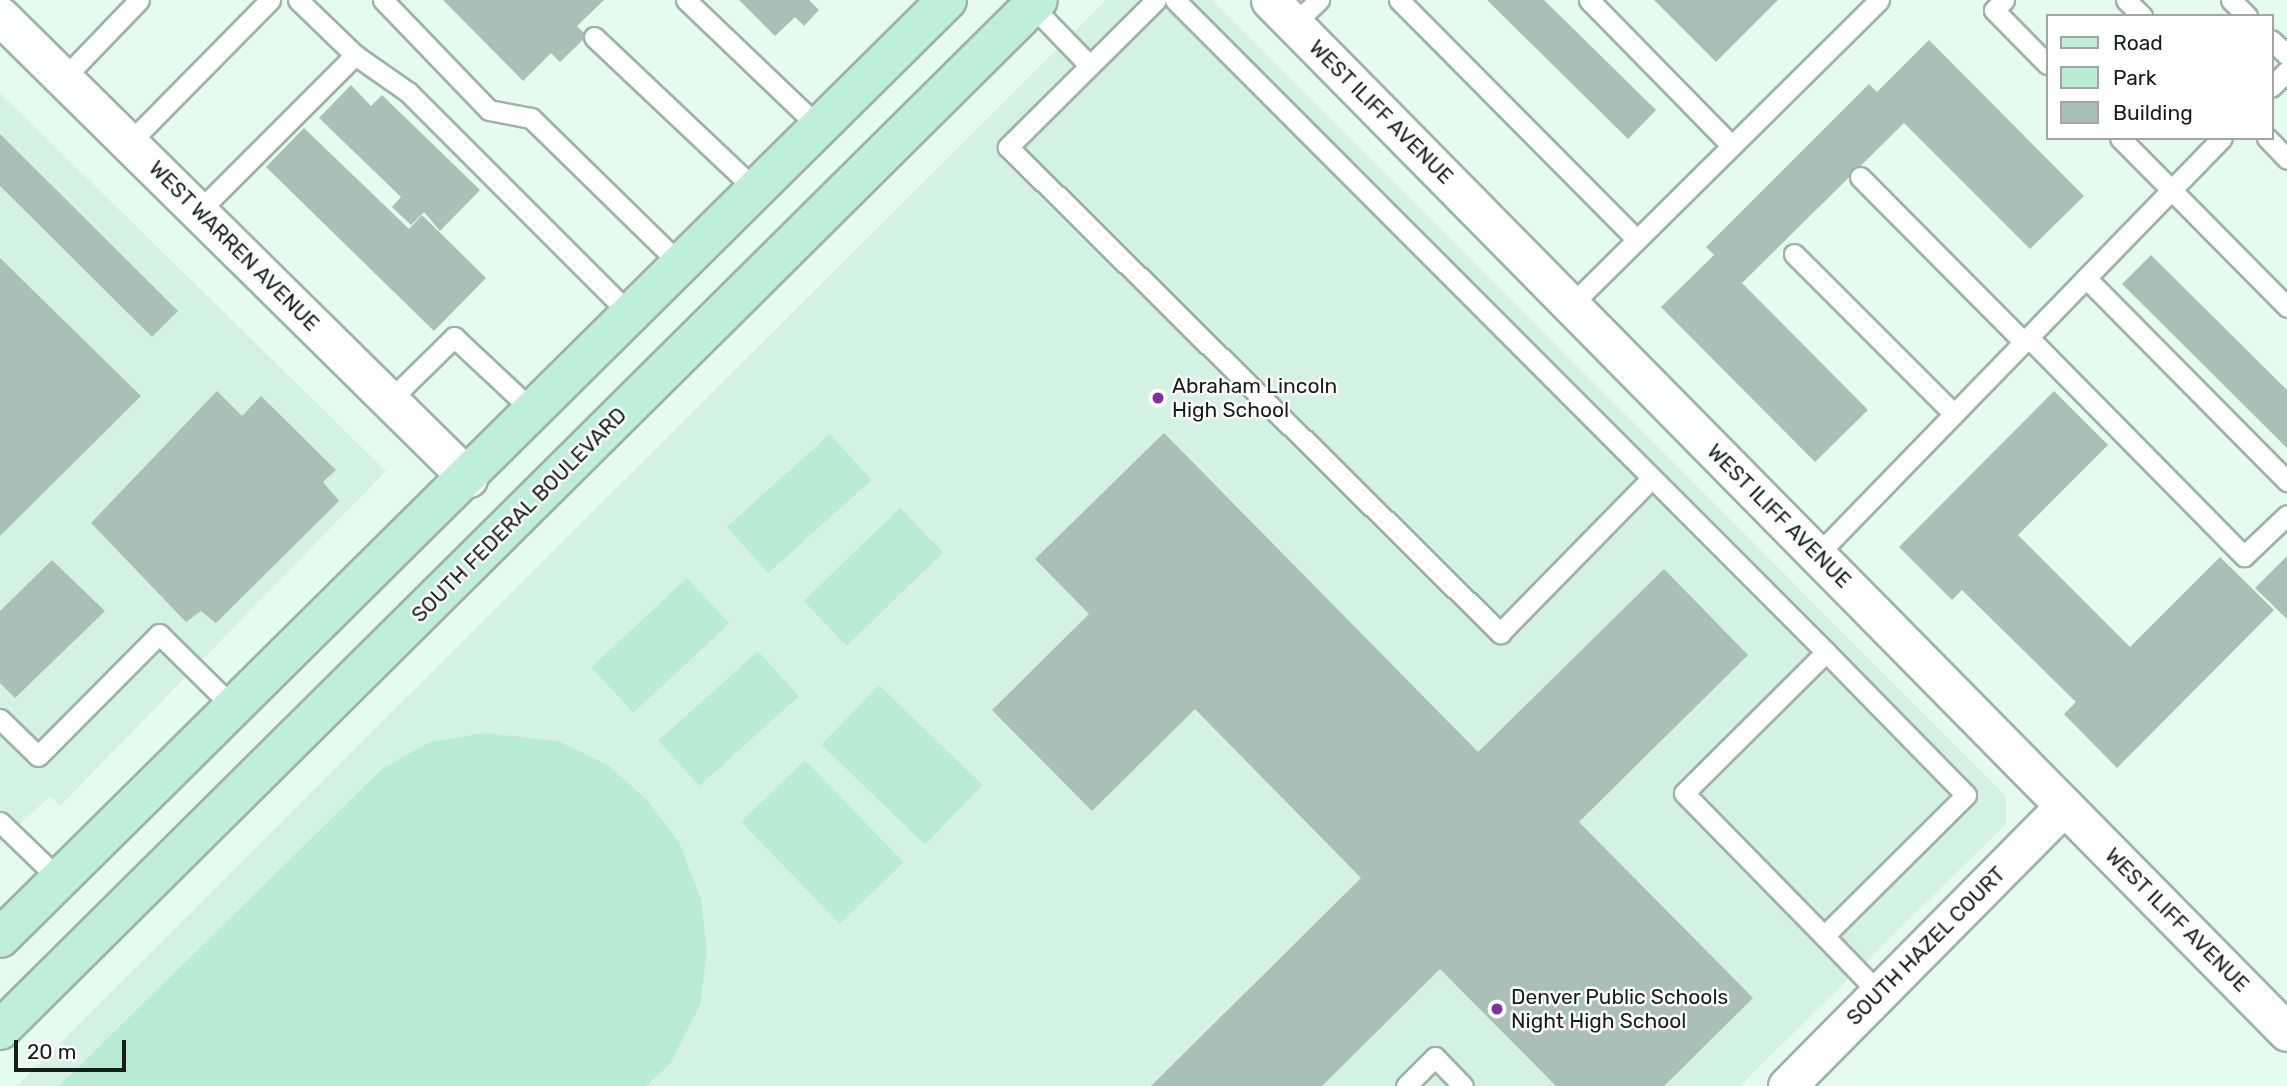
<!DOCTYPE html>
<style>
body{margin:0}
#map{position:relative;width:2287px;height:1086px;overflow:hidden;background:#e5fbf0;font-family:Rubik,sans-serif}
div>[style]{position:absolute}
.built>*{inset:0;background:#d3f2e3}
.green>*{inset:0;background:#baecd4;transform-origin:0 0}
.building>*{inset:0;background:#aabfb5}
.roads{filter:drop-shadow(2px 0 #9eb3a8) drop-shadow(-2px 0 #9eb3a8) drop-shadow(0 2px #9eb3a8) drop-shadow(0 -2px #9eb3a8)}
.service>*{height:19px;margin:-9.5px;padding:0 9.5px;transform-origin:9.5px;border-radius:9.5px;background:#fff}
.minor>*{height:37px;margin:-18.5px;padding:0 18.5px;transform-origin:18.5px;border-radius:18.5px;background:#fff}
.primary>*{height:38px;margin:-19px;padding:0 19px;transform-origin:19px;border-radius:19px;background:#bfefda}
.dots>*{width:19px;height:19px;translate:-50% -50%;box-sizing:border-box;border:4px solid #fff;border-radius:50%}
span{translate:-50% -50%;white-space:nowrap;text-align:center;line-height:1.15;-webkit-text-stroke:5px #fff;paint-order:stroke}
.street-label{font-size:21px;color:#161e1a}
.poi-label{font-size:21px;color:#161e1a}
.left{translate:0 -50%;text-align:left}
.legend{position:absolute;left:2046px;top:14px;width:228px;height:126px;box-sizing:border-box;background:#fff;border:2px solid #a2a5a3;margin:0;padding:9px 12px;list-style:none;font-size:21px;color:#161e1a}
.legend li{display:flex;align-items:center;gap:14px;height:35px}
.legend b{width:35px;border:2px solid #a2a5a3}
.scale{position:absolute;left:14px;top:1040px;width:112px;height:32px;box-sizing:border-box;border:4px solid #161e1a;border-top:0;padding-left:9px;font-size:21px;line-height:24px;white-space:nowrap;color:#161e1a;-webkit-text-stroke:5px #fff;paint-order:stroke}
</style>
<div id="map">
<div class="built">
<div style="clip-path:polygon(1106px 0,1212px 0,2006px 796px,2006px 824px,1740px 1086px,17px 1086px)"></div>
<div style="clip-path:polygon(0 93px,386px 471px,60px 806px,50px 796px,0 843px)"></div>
</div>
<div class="green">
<div style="left:830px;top:434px;width:62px;height:139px;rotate:48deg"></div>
<div style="left:900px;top:508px;width:62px;height:134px;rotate:46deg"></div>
<div style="left:687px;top:578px;width:62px;height:131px;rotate:47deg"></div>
<div style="left:758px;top:651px;width:61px;height:134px;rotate:48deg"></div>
<div style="left:879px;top:685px;width:144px;height:83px;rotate:44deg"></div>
<div style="clip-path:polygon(484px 733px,558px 741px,608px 765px,647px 800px,679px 842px,701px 899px,707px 952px,703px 983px,700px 1005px,670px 1064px,646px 1086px,59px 1086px,382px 769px,430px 742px)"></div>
<div style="left:805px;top:760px;width:142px;height:89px;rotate:46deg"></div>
</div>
<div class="building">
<div style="clip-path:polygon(443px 0,604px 0,577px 26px,587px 36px,560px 62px,551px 53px,523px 81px)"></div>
<div style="clip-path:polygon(739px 0,809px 0,819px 10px,804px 26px,795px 17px,775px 36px)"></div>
<div style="clip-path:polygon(1487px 0,1544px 0,1656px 110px,1628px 139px)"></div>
<div style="clip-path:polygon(1654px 0,1778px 0,1716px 62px)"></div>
<div style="clip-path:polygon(1929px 40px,2084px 196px,2030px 249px,1904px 123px,1742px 283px,1868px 410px,1815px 462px,1661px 307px,1714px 255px,1706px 247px,1869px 84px,1877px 92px)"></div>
<div style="clip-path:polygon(351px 85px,371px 106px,382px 95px,480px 190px,440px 231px,424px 212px,411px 225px,392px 207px,401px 197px,319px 118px)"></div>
<div style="clip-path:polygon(304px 128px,409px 229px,422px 215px,486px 278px,434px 331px,266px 167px)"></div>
<div style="clip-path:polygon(0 134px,178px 311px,152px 337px,0 186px)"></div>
<div style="clip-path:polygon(2151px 255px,2287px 390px,2287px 448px,2122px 284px)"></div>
<div style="clip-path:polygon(0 258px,141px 396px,0 536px)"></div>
<div style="clip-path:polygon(217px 391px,242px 416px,261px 396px,336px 470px,323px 482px,339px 501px,216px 623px,201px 611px,186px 622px,91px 523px)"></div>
<div style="clip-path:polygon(2054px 391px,2108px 445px,2018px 535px,2130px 647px,2220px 557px,2274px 610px,2117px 768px,2064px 714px,2076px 702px,1962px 590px,1952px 600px,1899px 547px)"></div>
<div style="clip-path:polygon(1164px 433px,1478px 752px,1664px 569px,1748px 655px,1579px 822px,1753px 998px,1664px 1086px,1556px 1086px,1440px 969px,1322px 1086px,1151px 1086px,1361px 878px,1195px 709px,1092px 811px,992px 710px,1089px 614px,1035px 559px)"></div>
<div style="clip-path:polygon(2287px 556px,2287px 619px,2255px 588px)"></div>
<div style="clip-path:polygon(52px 560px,105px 611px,15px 698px,0 683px,0 611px)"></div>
</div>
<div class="roads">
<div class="service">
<div style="left:298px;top:0;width:79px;rotate:44deg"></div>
<div style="left:383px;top:0;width:153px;rotate:46.1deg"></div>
<div style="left:489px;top:110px;width:43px;rotate:10.8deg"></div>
<div style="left:531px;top:118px;width:210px;rotate:44.4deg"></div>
<div style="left:686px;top:0;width:184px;rotate:43.7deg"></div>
<div style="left:1156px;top:0;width:209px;rotate:135.2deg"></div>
<div style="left:1008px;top:147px;width:692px;rotate:44.65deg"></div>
<div style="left:1500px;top:633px;width:217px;rotate:-45.6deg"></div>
<div style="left:1175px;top:0;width:921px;rotate:45.04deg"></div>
<div style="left:1399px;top:0;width:338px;rotate:45.2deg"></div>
<div style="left:1589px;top:0;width:204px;rotate:45.6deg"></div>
<div style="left:2004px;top:0;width:14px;rotate:135deg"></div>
<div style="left:1994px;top:10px;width:76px;rotate:45.5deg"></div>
<div style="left:2126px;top:0;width:23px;rotate:45deg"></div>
<div style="left:2231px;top:0;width:23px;rotate:45deg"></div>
<div style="left:1032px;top:6px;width:83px;rotate:46deg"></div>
<div style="left:1294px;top:24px;width:35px;rotate:-44deg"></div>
<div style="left:594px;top:37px;width:223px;rotate:43.4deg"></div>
<div style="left:2271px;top:40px;width:22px;rotate:43deg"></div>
<div style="left:64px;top:78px;width:108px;rotate:-46.1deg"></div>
<div style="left:2271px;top:87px;width:23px;rotate:-45deg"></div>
<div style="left:2120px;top:138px;width:238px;rotate:45.3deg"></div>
<div style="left:2267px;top:138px;width:29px;rotate:46deg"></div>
<div style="left:129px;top:143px;width:201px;rotate:-45.4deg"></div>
<div style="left:1860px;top:177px;width:233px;rotate:45.2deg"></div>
<div style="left:199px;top:211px;width:221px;rotate:-45deg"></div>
<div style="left:355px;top:55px;width:65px;rotate:34.9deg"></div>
<div style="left:408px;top:92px;width:315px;rotate:45deg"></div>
<div style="left:1794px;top:254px;width:226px;rotate:45deg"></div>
<div style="left:2086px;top:278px;width:286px;rotate:45.3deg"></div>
<div style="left:1571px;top:305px;width:433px;rotate:-44.7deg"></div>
<div style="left:2028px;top:337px;width:308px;rotate:45.4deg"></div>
<div style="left:2244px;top:556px;width:59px;rotate:-43.6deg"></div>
<div style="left:390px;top:400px;width:90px;rotate:-44.5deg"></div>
<div style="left:454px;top:337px;width:110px;rotate:43.2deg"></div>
<div style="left:1817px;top:555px;width:581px;rotate:-45.84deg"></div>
<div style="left:0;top:719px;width:53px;rotate:44.2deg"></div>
<div style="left:38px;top:756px;width:172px;rotate:-45.2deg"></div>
<div style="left:159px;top:634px;width:107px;rotate:44.6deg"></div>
<div style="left:0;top:822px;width:83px;rotate:44deg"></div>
<div style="left:1824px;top:936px;width:200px;rotate:-44.8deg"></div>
<div style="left:1966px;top:795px;width:200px;rotate:-134.4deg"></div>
<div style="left:1826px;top:652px;width:200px;rotate:135.2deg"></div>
<div style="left:1684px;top:793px;width:200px;rotate:45.6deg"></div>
<div style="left:1824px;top:936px;width:79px;rotate:46deg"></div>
<div style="left:1406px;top:1086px;width:41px;rotate:-45deg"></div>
<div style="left:1435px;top:1057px;width:40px;rotate:46deg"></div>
</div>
<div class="minor">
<div style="left:1270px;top:0;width:1449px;rotate:45.42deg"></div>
<div style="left:0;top:16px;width:658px;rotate:44.63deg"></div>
<div style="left:1787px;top:1086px;width:394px;rotate:-45.3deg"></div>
</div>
<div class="primary">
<div style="left:0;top:938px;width:1333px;rotate:-44.73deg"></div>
<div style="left:0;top:1030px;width:1462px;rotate:-44.78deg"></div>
</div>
</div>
<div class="dots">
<div style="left:1158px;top:398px;background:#8030a0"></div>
<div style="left:1497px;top:1009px;background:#8030a0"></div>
</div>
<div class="street-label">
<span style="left:1381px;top:112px;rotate:45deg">WEST ILIFF AVENUE</span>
<span style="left:234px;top:246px;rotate:45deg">WEST WARREN AVENUE</span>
<span style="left:519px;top:515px;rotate:-45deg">SOUTH FEDERAL BOULEVARD</span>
<span style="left:1779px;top:516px;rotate:45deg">WEST ILIFF AVENUE</span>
<span style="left:2177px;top:920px;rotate:45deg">WEST ILIFF AVENUE</span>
<span style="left:1926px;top:946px;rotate:-45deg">SOUTH HAZEL COURT</span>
</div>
<div class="poi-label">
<span class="left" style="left:1172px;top:398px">Abraham Lincoln<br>High School</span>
<span class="left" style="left:1511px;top:1009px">Denver Public Schools<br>Night High School</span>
</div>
<ul class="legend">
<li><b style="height:9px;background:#bfefda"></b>Road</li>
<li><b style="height:19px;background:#baecd4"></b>Park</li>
<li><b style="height:19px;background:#aabfb5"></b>Building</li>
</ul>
<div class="scale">20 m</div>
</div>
